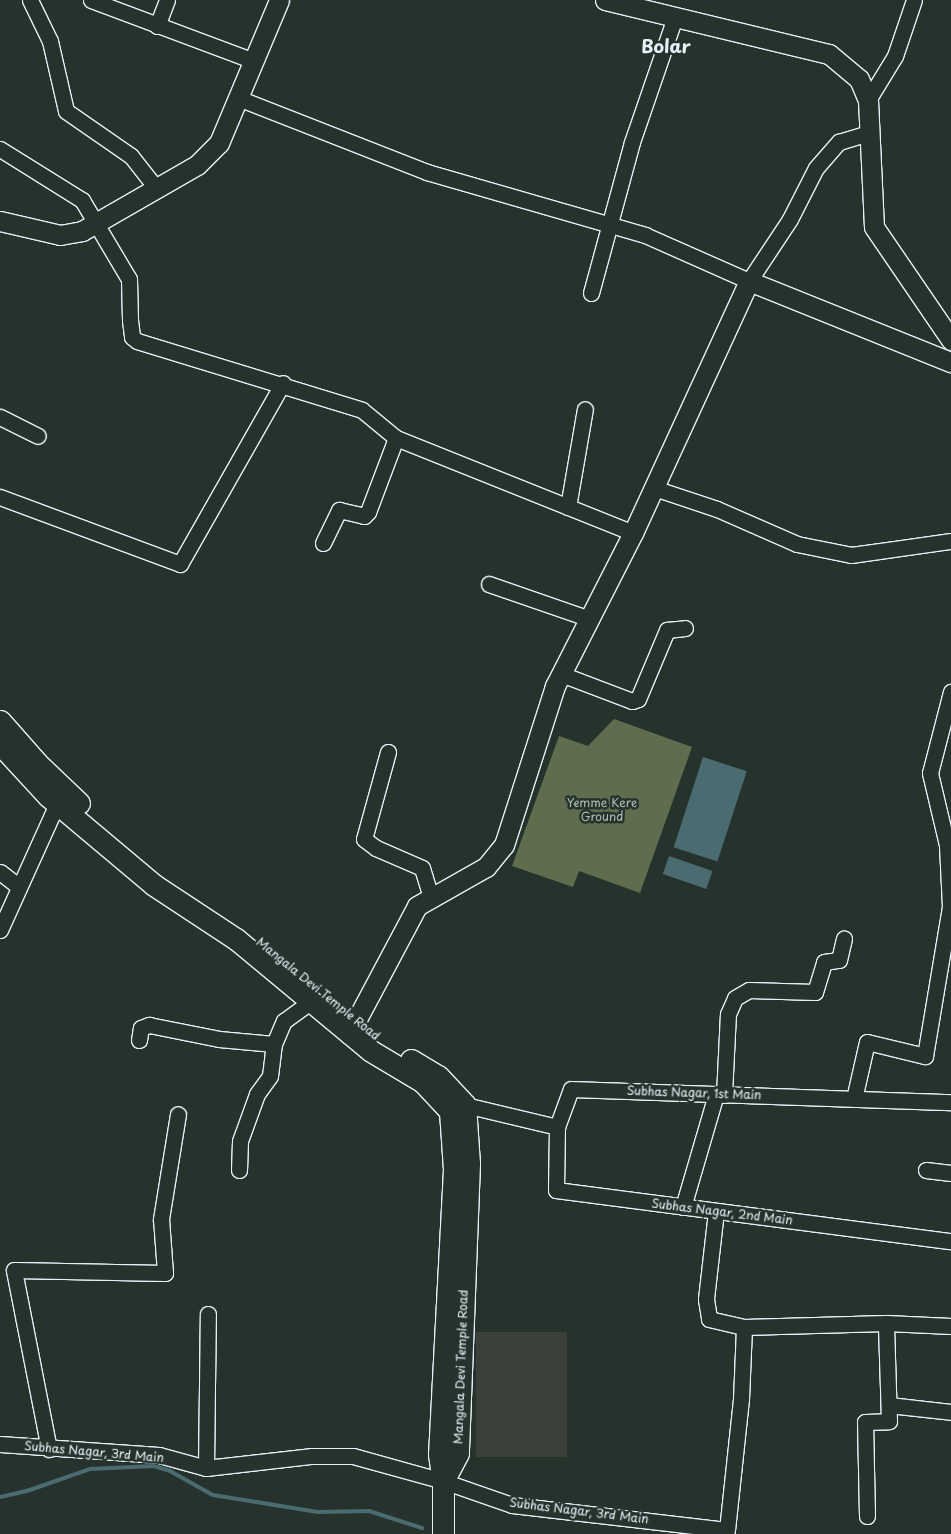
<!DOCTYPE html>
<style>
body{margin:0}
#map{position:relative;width:951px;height:1534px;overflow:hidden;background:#26332d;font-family:"Playpen Sans",sans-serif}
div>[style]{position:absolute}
.built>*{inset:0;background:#3b403a;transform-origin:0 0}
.green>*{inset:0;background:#5f6d4f}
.water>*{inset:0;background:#4a6c71;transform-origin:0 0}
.stream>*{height:4px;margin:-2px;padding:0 2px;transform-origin:2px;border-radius:2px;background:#4a6c71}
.roads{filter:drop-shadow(1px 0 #e8f1f8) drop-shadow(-1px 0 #e8f1f8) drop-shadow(0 1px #e8f1f8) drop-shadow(0 -1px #e8f1f8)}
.minor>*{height:15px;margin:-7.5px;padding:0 7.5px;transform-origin:7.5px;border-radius:7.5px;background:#26332d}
.tertiary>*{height:19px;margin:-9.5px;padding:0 9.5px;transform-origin:9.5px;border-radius:9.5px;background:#26332d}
.secondary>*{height:21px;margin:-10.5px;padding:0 10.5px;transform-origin:10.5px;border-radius:10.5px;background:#26332d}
span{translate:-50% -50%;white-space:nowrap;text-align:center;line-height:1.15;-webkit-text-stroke:5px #26332d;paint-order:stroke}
.park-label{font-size:12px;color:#b1bcb4}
.street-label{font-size:12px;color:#e8f1f8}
.district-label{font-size:18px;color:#e8f1f8;font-weight:700}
</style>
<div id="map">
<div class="built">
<div style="left:476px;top:1332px;width:91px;height:125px"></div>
</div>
<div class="green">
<div style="clip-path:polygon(614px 719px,692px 747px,640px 893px,579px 871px,573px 887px,512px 866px,559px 736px,588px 746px)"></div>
</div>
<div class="water">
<div style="left:703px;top:757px;width:46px;height:95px;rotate:18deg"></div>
<div style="left:669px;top:856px;width:46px;height:19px;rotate:19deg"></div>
</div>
<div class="stream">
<div style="left:0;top:1497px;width:28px;rotate:-13deg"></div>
<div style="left:27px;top:1491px;width:67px;rotate:-19.2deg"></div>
<div style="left:90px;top:1469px;width:64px;rotate:-2.7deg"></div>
<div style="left:154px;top:1466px;width:17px;rotate:17deg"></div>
<div style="left:170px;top:1471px;width:49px;rotate:29.2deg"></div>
<div style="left:213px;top:1495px;width:106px;rotate:9.2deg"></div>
<div style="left:318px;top:1512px;width:51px;rotate:-1.1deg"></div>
<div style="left:369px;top:1511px;width:56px;rotate:17.8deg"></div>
</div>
<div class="roads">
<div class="minor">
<div style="left:30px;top:0;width:46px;rotate:64deg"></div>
<div style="left:50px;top:41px;width:72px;rotate:77.1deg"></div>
<div style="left:66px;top:111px;width:79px;rotate:34.7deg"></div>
<div style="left:131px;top:156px;width:39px;rotate:52deg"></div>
<div style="left:91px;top:0;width:174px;rotate:20.5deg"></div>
<div style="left:157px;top:26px;width:28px;rotate:-69deg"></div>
<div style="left:238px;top:98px;width:203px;rotate:21.4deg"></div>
<div style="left:427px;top:172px;width:227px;rotate:16.1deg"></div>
<div style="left:645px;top:235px;width:114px;rotate:23.9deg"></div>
<div style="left:749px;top:281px;width:74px;rotate:-56.5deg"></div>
<div style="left:790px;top:219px;width:57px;rotate:-63deg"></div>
<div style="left:816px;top:168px;width:35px;rotate:-49deg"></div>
<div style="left:839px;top:142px;width:31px;rotate:-17deg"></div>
<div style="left:868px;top:100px;width:52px;rotate:-58.5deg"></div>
<div style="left:895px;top:56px;width:59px;rotate:-71.3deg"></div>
<div style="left:0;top:149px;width:97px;rotate:31.9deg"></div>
<div style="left:82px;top:200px;width:92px;rotate:59.3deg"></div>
<div style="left:129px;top:279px;width:41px;rotate:88.6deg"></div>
<div style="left:130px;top:320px;width:17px;rotate:83deg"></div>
<div style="left:132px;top:337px;width:6px;rotate:39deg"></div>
<div style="left:137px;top:341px;width:235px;rotate:17deg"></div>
<div style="left:362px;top:410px;width:44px;rotate:39.5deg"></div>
<div style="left:396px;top:438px;width:255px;rotate:21.8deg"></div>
<div style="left:591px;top:293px;width:156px;rotate:-74.8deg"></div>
<div style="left:632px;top:142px;width:132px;rotate:-71deg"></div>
<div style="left:0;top:417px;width:42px;rotate:26.6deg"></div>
<div style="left:654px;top:488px;width:66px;rotate:18.4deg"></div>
<div style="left:717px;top:509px;width:87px;rotate:23.6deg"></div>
<div style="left:797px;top:544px;width:55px;rotate:11.5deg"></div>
<div style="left:851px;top:555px;width:101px;rotate:-8deg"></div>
<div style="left:0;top:497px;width:192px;rotate:20.4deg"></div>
<div style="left:180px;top:564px;width:208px;rotate:-60.4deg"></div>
<div style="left:568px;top:507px;width:99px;rotate:-80.2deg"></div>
<div style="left:323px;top:543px;width:37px;rotate:-64deg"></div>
<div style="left:339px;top:510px;width:26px;rotate:13deg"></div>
<div style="left:364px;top:516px;width:6px;rotate:-45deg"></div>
<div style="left:368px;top:512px;width:79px;rotate:-69.3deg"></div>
<div style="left:489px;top:584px;width:107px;rotate:19.1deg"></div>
<div style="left:561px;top:674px;width:76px;rotate:20.8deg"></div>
<div style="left:632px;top:701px;width:6px;rotate:-18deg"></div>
<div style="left:638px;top:699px;width:75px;rotate:-67.2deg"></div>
<div style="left:667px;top:630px;width:18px;rotate:-6deg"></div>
<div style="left:388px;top:752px;width:90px;rotate:105.4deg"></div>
<div style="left:364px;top:839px;width:15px;rotate:37deg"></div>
<div style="left:376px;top:848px;width:50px;rotate:23.5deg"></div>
<div style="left:422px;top:868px;width:31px;rotate:73deg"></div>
<div style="left:0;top:872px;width:24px;rotate:38deg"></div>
<div style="left:0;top:930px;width:148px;rotate:-65.7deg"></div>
<div style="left:139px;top:1040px;width:12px;rotate:-81deg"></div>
<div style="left:141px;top:1028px;width:9px;rotate:-21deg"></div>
<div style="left:149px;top:1025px;width:71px;rotate:11.3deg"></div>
<div style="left:219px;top:1039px;width:55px;rotate:5.2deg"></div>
<div style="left:724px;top:1095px;width:81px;rotate:-87.2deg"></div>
<div style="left:728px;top:1014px;width:17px;rotate:-66deg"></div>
<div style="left:735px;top:998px;width:16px;rotate:-30deg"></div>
<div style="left:749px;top:990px;width:66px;rotate:1.7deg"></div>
<div style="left:815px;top:992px;width:31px;rotate:-73deg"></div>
<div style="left:824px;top:962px;width:15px;rotate:-8deg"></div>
<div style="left:839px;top:960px;width:22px;rotate:-77deg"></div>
<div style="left:854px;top:1099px;width:58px;rotate:-77.2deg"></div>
<div style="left:867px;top:1042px;width:60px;rotate:13.6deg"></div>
<div style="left:925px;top:1056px;width:151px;rotate:-80.5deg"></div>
<div style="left:950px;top:907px;width:62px;rotate:-92.8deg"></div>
<div style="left:947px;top:845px;width:74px;rotate:-103.3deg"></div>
<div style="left:930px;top:773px;width:84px;rotate:-75.5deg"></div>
<div style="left:457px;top:1108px;width:9px;rotate:-21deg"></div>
<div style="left:465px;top:1105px;width:95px;rotate:13.4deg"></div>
<div style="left:557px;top:1127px;width:40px;rotate:-69.8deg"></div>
<div style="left:571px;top:1089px;width:380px;rotate:2deg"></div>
<div style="left:557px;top:1127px;width:63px;rotate:90.9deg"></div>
<div style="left:556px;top:1190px;width:398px;rotate:7.4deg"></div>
<div style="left:239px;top:1170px;width:29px;rotate:-88deg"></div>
<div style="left:240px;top:1141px;width:50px;rotate:-70.1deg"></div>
<div style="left:257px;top:1094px;width:22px;rotate:-54deg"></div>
<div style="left:270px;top:1076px;width:32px;rotate:-83deg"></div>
<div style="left:274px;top:1044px;width:25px;rotate:-67deg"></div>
<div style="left:284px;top:1021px;width:32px;rotate:-36deg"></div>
<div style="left:926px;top:1170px;width:25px;rotate:7deg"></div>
<div style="left:683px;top:1207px;width:118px;rotate:-73.7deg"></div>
<div style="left:716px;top:1211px;width:89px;rotate:96.5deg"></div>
<div style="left:706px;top:1299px;width:20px;rotate:81deg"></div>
<div style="left:709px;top:1319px;width:36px;rotate:13deg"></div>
<div style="left:889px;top:1405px;width:62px;rotate:6.4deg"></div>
<div style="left:0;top:1444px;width:159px;rotate:4deg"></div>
<div style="left:159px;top:1455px;width:49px;rotate:15.5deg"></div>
<div style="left:206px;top:1468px;width:107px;rotate:-6.5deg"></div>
<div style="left:312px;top:1456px;width:41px"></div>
<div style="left:353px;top:1456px;width:93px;rotate:15.5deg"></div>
<div style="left:443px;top:1481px;width:73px;rotate:19.2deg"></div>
<div style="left:512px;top:1505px;width:216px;rotate:6.6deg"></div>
<div style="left:727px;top:1530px;width:132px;rotate:-83.9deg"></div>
<div style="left:741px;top:1399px;width:72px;rotate:-87.6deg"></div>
<div style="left:744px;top:1327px;width:142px;rotate:-1.6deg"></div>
<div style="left:886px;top:1323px;width:65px;rotate:2.6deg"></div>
<div style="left:49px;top:1449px;width:182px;rotate:-101.1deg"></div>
<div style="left:14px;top:1270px;width:151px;rotate:1.1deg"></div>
<div style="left:165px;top:1273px;width:54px;rotate:-94.2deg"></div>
<div style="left:161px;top:1219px;width:106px;rotate:-80.8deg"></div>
<div style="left:206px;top:1468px;width:154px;rotate:-89.3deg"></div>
<div style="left:867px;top:1516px;width:94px;rotate:-91.2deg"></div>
<div style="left:865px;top:1422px;width:24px;rotate:-2deg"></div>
<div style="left:889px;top:1421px;width:98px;rotate:-91.8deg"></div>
</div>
<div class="tertiary">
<div style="left:605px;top:0;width:230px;rotate:13.6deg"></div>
<div style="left:829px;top:54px;width:39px;rotate:40deg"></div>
<div style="left:859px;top:79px;width:23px;rotate:67deg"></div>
<div style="left:868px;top:100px;width:127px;rotate:87.3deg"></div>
<div style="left:874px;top:227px;width:137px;rotate:55.7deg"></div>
<div style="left:0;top:221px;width:62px;rotate:13.1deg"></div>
<div style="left:60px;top:235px;width:22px;rotate:-10deg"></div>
<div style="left:82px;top:231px;width:133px;rotate:-29.9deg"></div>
<div style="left:197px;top:165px;width:31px;rotate:-45deg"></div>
<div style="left:219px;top:143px;width:155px;rotate:-67.2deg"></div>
<div style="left:349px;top:1034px;width:145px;rotate:-62deg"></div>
<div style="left:417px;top:906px;width:79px;rotate:-29.5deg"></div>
<div style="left:486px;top:867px;width:28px;rotate:-51deg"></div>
<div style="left:504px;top:845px;width:167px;rotate:-72.2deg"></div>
<div style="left:555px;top:686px;width:172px;rotate:-63deg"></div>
<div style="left:633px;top:533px;width:277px;rotate:-65.3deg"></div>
<div style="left:749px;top:281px;width:218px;rotate:21.9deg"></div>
</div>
<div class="secondary">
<div style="left:0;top:721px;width:56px;rotate:48.6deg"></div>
<div style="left:37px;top:763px;width:58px;rotate:43.6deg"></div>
<div style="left:0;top:744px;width:71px;rotate:47.3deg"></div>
<div style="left:48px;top:796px;width:138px;rotate:40deg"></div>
<div style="left:154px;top:885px;width:98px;rotate:33.4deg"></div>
<div style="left:236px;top:939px;width:175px;rotate:39.7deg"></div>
<div style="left:371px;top:1051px;width:61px;rotate:30.8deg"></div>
<div style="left:423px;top:1082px;width:40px;rotate:47deg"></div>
<div style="left:450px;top:1111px;width:58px;rotate:86.1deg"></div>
<div style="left:454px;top:1169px;width:285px;rotate:93deg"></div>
<div style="left:439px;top:1454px;width:27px;rotate:82deg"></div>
<div style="left:443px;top:1481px;width:53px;rotate:90deg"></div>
<div style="left:411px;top:1060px;width:31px;rotate:31deg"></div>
<div style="left:438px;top:1076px;width:40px;rotate:47deg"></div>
<div style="left:465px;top:1105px;width:58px;rotate:86.1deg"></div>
<div style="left:469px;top:1163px;width:290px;rotate:92.2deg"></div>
<div style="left:458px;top:1453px;width:32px;rotate:118deg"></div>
</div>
</div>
<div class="park-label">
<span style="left:602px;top:810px">Yemme Kere<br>Ground</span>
</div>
<div class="street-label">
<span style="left:318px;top:989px;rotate:39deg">Mangala Devi Temple Road</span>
<span style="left:694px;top:1093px;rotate:2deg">Subhas Nagar, 1st Main</span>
<span style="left:722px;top:1212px;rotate:7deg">Subhas Nagar, 2nd Main</span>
<span style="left:461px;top:1367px;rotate:-88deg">Mangala Devi Temple Road</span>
<span style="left:94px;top:1452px;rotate:5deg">Subhas Nagar, 3rd Main</span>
<span style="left:579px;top:1511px;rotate:7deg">Subhas Nagar, 3rd Main</span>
</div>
<div class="district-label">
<span style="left:666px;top:46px">Bolar</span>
</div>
</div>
